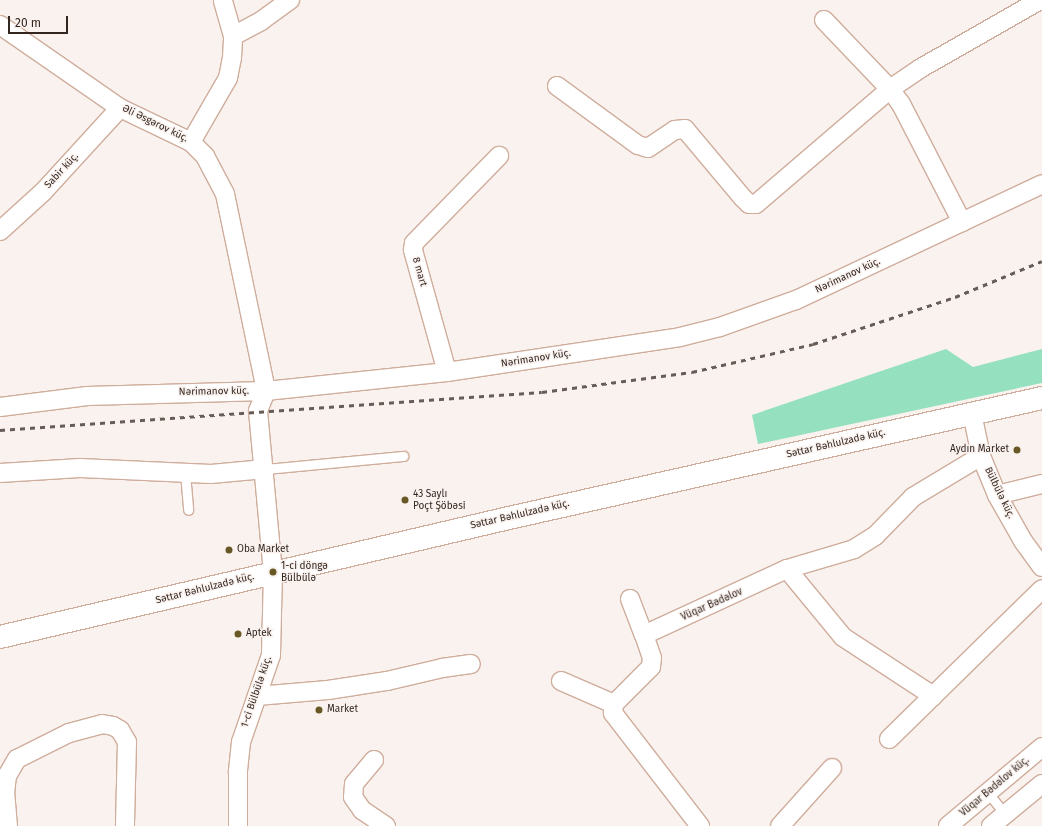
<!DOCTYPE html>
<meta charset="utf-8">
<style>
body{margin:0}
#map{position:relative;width:1042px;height:826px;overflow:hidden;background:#faf2ef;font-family:"Fira Sans",sans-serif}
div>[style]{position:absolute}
.green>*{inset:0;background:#95e1bf}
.roads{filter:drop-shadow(1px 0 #cfad9c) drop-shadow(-1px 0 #cfad9c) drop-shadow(0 1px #cfad9c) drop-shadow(0 -1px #cfad9c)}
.service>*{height:9px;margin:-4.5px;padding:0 4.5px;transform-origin:4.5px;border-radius:4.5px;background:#fff}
.minor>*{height:18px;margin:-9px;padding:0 9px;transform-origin:9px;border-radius:9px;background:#fff}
.secondary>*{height:22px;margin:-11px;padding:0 11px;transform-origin:11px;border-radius:11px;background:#fff}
.rail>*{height:3px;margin-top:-1.5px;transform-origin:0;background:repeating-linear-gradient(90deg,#685c56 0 5px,transparent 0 10px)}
.dots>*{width:11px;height:11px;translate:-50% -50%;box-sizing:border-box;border:2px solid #faf2ef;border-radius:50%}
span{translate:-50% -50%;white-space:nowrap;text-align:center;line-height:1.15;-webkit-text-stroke:3px #faf2ef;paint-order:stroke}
.street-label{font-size:10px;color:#33261f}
.poi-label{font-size:10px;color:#33261f}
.right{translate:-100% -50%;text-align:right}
.left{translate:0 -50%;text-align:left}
.scale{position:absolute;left:8px;top:16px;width:60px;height:18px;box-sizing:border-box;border:2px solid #33261f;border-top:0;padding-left:5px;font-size:12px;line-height:14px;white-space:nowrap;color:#33261f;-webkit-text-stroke:3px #faf2ef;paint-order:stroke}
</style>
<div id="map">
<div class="green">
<div style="clip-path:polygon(946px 349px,973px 367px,1042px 349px,1042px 383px,758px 444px,752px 415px)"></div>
</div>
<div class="roads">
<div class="service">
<div style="left:265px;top:469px;width:139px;rotate:-5.4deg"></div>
<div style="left:185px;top:473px;width:37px;rotate:85deg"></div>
<div style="left:988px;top:793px;width:27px;rotate:51deg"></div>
</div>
<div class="minor">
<div style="left:824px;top:20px;width:95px;rotate:46.3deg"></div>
<div style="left:890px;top:89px;width:19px;rotate:54deg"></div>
<div style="left:901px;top:104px;width:133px;rotate:62.7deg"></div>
<div style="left:0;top:25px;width:146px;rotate:34.7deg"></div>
<div style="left:120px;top:108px;width:79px;rotate:25.6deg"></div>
<div style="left:191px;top:142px;width:20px;rotate:45deg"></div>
<div style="left:205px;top:156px;width:43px;rotate:62.2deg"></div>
<div style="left:225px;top:194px;width:201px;rotate:78.2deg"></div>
<div style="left:266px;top:391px;width:22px;rotate:112deg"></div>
<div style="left:258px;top:411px;width:162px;rotate:84.7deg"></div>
<div style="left:273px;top:572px;width:83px;rotate:91.4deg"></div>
<div style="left:271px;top:655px;width:92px;rotate:109deg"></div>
<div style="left:241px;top:742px;width:31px;rotate:96deg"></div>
<div style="left:238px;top:773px;width:53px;rotate:90deg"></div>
<div style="left:233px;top:36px;width:32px;rotate:-28deg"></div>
<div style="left:261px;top:21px;width:36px;rotate:-36deg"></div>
<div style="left:557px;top:86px;width:100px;rotate:36.1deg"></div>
<div style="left:638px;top:145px;width:10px;rotate:17deg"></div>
<div style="left:648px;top:148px;width:32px;rotate:-34deg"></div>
<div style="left:675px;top:130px;width:10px;rotate:-6deg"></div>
<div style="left:685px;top:129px;width:90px;rotate:50deg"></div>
<div style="left:743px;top:198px;width:8px;rotate:45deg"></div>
<div style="left:749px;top:204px;width:7px"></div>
<div style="left:756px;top:204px;width:177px;rotate:-40.6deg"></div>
<div style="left:890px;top:89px;width:37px;rotate:-34deg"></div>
<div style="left:921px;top:68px;width:137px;rotate:-29.7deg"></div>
<div style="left:191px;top:142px;width:74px;rotate:-60deg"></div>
<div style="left:228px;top:78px;width:20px;rotate:-79deg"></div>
<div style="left:232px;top:58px;width:22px;rotate:-87deg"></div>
<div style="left:233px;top:36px;width:37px;rotate:-106deg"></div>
<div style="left:0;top:231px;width:58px;rotate:-42.2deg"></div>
<div style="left:43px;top:192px;width:114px;rotate:-47.5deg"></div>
<div style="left:447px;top:372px;width:127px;rotate:-105.6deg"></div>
<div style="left:413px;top:250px;width:7px;rotate:-82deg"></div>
<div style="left:414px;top:243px;width:122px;rotate:-45.7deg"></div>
<div style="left:0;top:407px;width:88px;rotate:-7.2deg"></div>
<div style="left:87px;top:396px;width:179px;rotate:-1.6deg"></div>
<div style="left:266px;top:391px;width:182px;rotate:-6deg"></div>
<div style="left:447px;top:372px;width:236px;rotate:-8.5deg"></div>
<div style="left:680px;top:337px;width:41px;rotate:-14deg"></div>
<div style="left:720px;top:327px;width:81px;rotate:-19.6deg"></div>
<div style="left:796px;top:300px;width:272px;rotate:-25.2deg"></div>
<div style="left:972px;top:413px;width:44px;rotate:78.2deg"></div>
<div style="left:981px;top:456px;width:42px;rotate:67.7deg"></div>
<div style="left:997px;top:495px;width:53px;rotate:60.5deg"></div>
<div style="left:1023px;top:541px;width:32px;rotate:54deg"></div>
<div style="left:0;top:473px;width:80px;rotate:-3.6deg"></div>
<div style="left:80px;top:468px;width:131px;rotate:2.6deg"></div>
<div style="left:211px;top:474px;width:54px;rotate:-5.3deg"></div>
<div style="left:997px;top:495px;width:46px;rotate:-13.7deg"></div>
<div style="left:787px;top:569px;width:88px;rotate:50.5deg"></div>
<div style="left:843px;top:637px;width:108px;rotate:33.2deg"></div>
<div style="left:630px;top:599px;width:39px;rotate:69deg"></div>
<div style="left:561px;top:681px;width:58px;rotate:23.5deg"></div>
<div style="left:257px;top:696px;width:71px;rotate:-4.8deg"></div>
<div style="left:328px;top:690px;width:60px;rotate:-8.7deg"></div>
<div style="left:387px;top:681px;width:57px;rotate:-13.3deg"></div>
<div style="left:442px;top:668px;width:29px;rotate:-8deg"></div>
<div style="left:889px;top:739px;width:214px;rotate:-44.4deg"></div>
<div style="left:374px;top:760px;width:31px;rotate:130deg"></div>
<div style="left:354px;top:784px;width:13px;rotate:94deg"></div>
<div style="left:353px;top:797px;width:16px;rotate:55deg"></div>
<div style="left:362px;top:810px;width:29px;rotate:34deg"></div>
<div style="left:8px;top:826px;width:32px;rotate:-95deg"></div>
<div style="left:5px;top:794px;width:18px;rotate:-84deg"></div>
<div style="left:7px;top:776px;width:20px;rotate:-60deg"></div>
<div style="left:17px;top:759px;width:58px;rotate:-26.6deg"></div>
<div style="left:69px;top:733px;width:34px;rotate:-15deg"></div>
<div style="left:102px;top:724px;width:11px;rotate:10deg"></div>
<div style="left:113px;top:726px;width:8px;rotate:30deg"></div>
<div style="left:120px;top:730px;width:14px;rotate:60deg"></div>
<div style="left:127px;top:742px;width:84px;rotate:91.4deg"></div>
<div style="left:700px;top:826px;width:143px;rotate:-127.6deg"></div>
<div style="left:613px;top:713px;width:9px;rotate:-84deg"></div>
<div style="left:614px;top:704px;width:52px;rotate:-45deg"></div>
<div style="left:651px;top:667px;width:9px;rotate:-84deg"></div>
<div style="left:652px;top:658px;width:24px;rotate:-109deg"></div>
<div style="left:644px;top:635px;width:157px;rotate:-24.8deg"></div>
<div style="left:787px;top:569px;width:70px;rotate:-16.6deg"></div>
<div style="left:854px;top:549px;width:25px;rotate:-32deg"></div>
<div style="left:875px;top:536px;width:54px;rotate:-45.7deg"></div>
<div style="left:913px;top:497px;width:79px;rotate:-31.1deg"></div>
<div style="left:780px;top:826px;width:78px;rotate:-48.1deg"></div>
<div style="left:948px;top:826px;width:123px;rotate:-40deg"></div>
<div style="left:991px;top:826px;width:66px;rotate:-39.5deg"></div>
</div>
<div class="secondary">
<div style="left:0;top:637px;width:523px;rotate:-13.16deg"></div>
<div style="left:509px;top:518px;width:546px;rotate:-12.69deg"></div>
</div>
</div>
<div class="rail">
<div style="left:0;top:430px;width:543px;rotate:-4.01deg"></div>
<div style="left:542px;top:392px;width:151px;rotate:-7.6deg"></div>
<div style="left:692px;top:372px;width:124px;rotate:-13deg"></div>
<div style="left:813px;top:344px;width:150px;rotate:-18.3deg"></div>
<div style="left:955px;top:297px;width:94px;rotate:-22.5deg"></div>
</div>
<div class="dots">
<div style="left:1017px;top:450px;background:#675825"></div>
<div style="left:405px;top:500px;background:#675825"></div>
<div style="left:229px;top:550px;background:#675825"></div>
<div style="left:273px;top:572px;background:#675825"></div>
<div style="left:238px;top:634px;background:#675825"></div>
<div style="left:319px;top:710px;background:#675825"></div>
</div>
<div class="street-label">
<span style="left:155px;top:124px;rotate:26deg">Əli Əsgərov küç.</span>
<span style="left:62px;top:171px;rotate:-47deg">Sabir küç.</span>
<span style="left:419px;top:272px;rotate:74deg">8 mart</span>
<span style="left:848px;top:276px;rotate:-25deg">Nərimanov küç.</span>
<span style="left:536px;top:359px;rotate:-9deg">Nərimanov küç.</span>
<span style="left:214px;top:392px;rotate:-1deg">Nərimanov küç.</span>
<span style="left:836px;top:444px;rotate:-13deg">Səttar Bəhlulzadə küç.</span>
<span style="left:999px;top:493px;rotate:64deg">Bülbülə küç.</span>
<span style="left:520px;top:515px;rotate:-13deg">Səttar Bəhlulzadə küç.</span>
<span style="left:205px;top:589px;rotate:-14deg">Səttar Bəhlulzadə küç.</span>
<span style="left:712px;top:605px;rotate:-24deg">Vüqar Bədəlov</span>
<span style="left:257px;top:692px;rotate:-71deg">1-ci Bülbülə küç.</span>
<span style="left:995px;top:787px;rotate:-40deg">Vüqar Bədəlov küç.</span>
</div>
<div class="poi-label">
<span class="right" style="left:1009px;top:450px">Aydın Market</span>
<span class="left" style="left:413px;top:500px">43 Saylı<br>Poçt Şöbəsi</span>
<span class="left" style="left:237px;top:550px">Oba Market</span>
<span class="left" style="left:281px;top:572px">1-ci döngə<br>Bülbülə</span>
<span class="left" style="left:246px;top:634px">Aptek</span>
<span class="left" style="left:327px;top:710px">Market</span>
</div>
<div class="scale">20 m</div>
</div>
